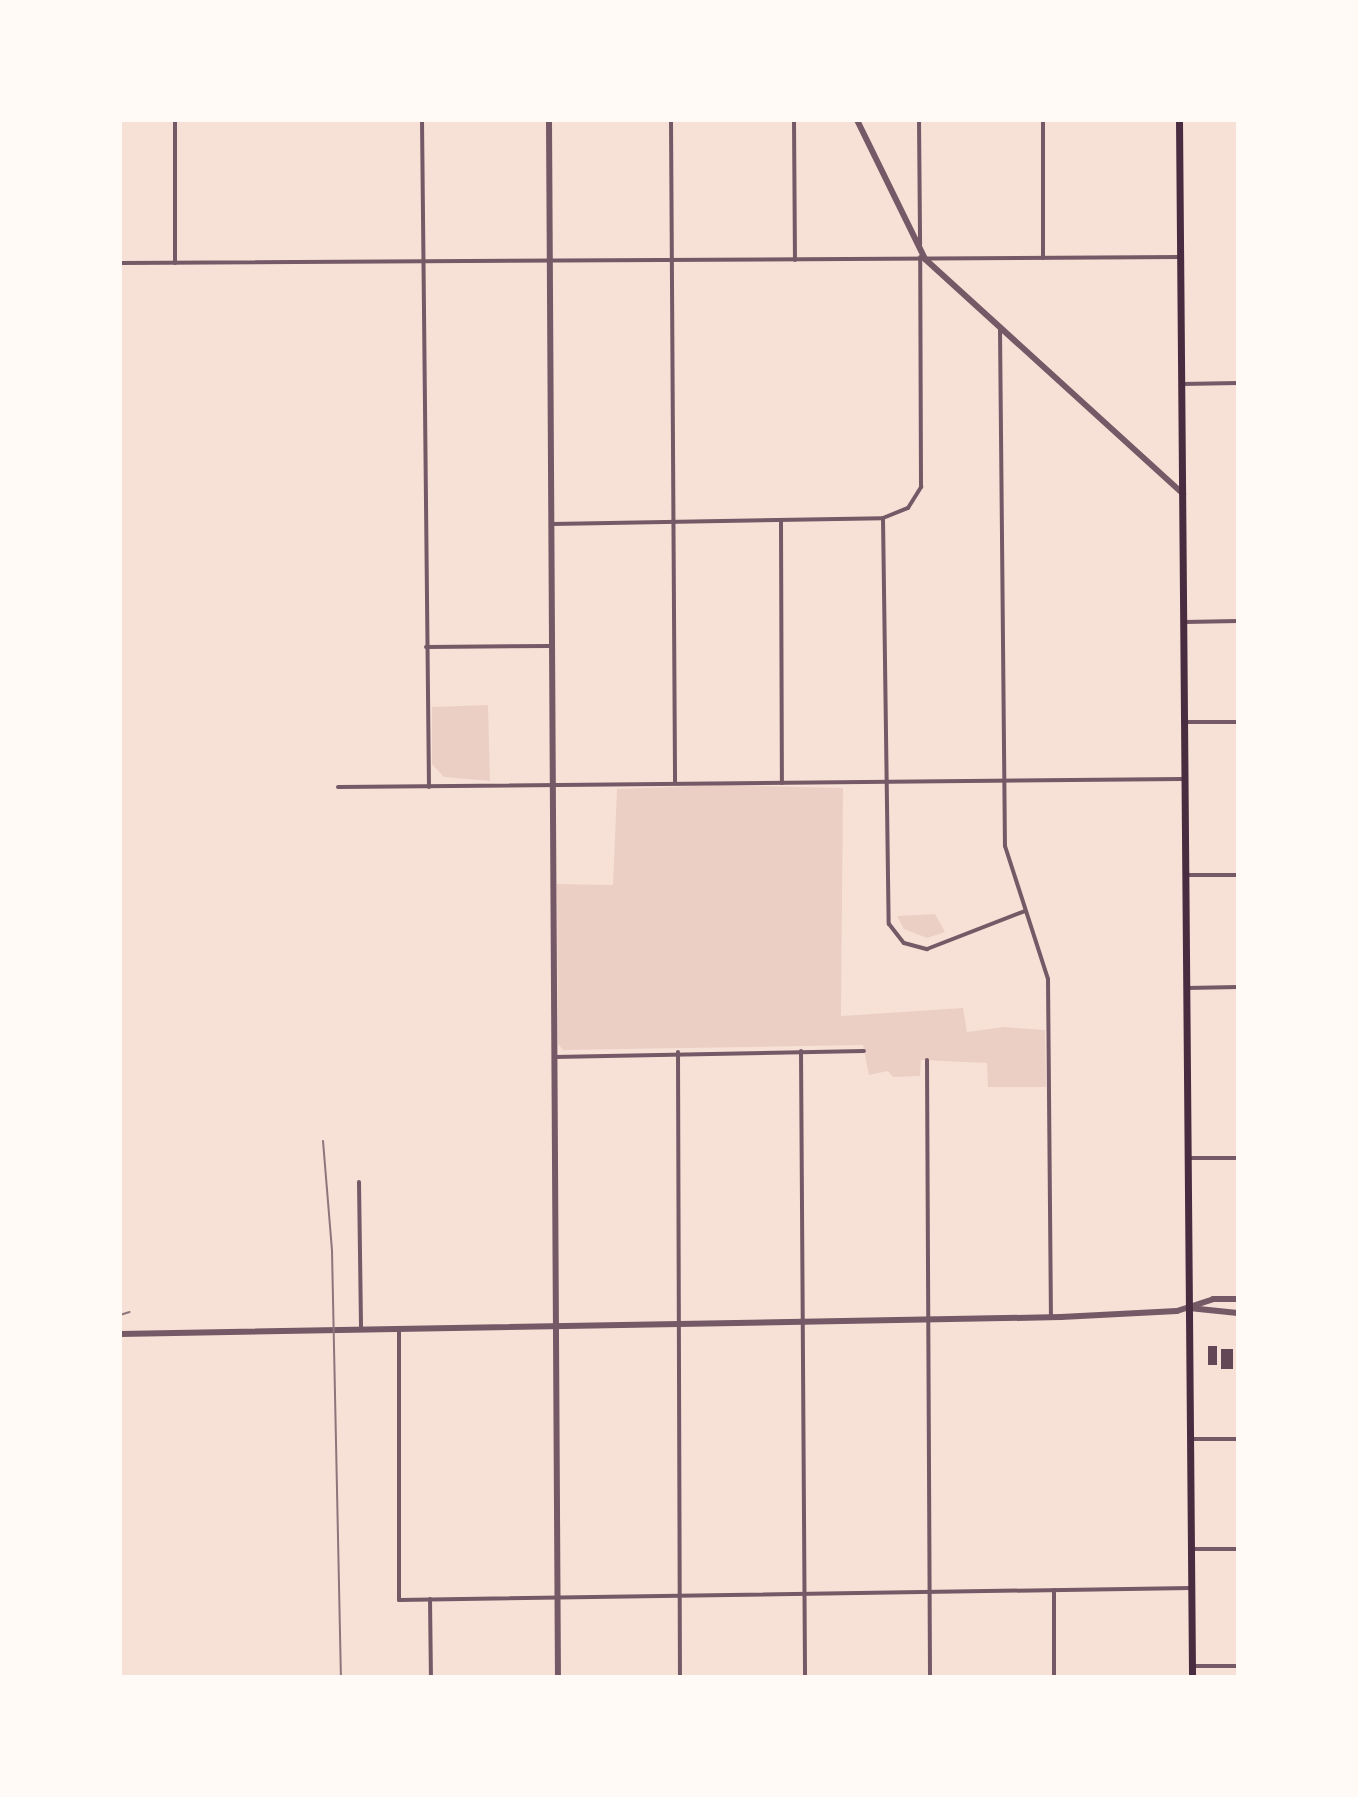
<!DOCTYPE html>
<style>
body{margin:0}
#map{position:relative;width:1358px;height:1797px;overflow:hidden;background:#f7e1d7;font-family:"Titillium Web",sans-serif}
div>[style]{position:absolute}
.green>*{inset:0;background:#ebcfc5}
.building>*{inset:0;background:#644757;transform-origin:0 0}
.minor>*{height:4px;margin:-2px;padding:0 2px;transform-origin:2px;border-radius:2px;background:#755966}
.tertiary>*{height:6px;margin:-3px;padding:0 3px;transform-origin:3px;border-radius:3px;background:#755966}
.primary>*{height:7px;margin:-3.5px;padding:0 3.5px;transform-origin:3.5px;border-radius:3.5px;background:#4a2c40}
.rail>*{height:2px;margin:-1px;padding:0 1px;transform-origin:1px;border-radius:1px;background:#8f747c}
span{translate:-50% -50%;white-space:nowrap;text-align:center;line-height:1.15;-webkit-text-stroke:8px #fffaf5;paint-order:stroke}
.frame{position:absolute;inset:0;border:122px solid #fffaf5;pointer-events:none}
</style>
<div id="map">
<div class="green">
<div style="clip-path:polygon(488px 705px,490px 781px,444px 777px,432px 764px,432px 707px)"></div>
<div style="clip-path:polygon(720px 785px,843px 788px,841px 1016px,963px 1008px,967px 1032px,1004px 1027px,1045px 1030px,1046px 1087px,988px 1087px,987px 1063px,921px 1060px,920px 1076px,893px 1077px,888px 1071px,869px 1075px,863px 1045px,563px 1050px,558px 1044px,557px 884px,613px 885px,617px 789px)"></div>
<div style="clip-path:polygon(935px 914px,945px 932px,927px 938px,904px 929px,897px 916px)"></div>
</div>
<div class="building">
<div style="left:1208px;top:1346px;width:9px;height:19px"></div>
<div style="left:1221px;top:1349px;width:12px;height:20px"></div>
</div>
<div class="minor">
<div style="left:175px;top:120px;width:143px;rotate:90deg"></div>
<div style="left:422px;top:120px;width:667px;rotate:89.4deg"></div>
<div style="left:671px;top:120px;width:663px;rotate:89.65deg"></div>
<div style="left:794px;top:120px;width:140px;rotate:89.6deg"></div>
<div style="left:919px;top:120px;width:125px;rotate:89.5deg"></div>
<div style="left:1043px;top:120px;width:138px;rotate:90deg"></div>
<div style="left:120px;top:263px;width:1060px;rotate:-0.32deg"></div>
<div style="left:1000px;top:329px;width:517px;rotate:89.45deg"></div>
<div style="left:1005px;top:846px;width:140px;rotate:72.1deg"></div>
<div style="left:1048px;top:979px;width:338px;rotate:89.5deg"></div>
<div style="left:1182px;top:384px;width:56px;rotate:-1deg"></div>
<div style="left:883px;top:518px;width:406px;rotate:89.2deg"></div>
<div style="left:889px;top:924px;width:24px;rotate:52deg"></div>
<div style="left:904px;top:943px;width:24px;rotate:15deg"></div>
<div style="left:927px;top:949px;width:105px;rotate:-21.2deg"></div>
<div style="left:781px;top:522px;width:261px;rotate:89.8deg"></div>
<div style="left:552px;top:524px;width:331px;rotate:-1deg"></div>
<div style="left:883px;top:518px;width:27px;rotate:-22deg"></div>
<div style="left:908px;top:508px;width:25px;rotate:-58deg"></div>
<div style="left:921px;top:487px;width:230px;rotate:-90.2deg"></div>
<div style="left:1185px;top:622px;width:53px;rotate:-1.1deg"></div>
<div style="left:426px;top:647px;width:126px;rotate:-0.5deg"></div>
<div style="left:1185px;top:722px;width:53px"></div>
<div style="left:338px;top:787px;width:845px;rotate:-0.54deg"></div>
<div style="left:1186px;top:875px;width:52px"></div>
<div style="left:1187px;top:988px;width:51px;rotate:-1.1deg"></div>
<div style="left:801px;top:1051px;width:626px;rotate:89.63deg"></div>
<div style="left:678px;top:1052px;width:625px;rotate:89.82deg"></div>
<div style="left:554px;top:1057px;width:310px;rotate:-1.1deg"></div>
<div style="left:927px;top:1060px;width:617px;rotate:89.72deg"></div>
<div style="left:1188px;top:1158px;width:50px"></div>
<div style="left:359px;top:1182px;width:148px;rotate:89.2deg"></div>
<div style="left:399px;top:1330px;width:270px;rotate:90deg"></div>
<div style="left:399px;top:1600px;width:792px;rotate:-0.87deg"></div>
<div style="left:1190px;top:1439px;width:48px"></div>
<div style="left:1192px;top:1549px;width:46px"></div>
<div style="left:1054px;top:1590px;width:87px;rotate:90deg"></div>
<div style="left:430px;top:1599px;width:78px;rotate:89.3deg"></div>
<div style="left:1192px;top:1666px;width:46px"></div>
</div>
<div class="tertiary">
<div style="left:549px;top:120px;width:1557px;rotate:89.67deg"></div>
<div style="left:857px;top:120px;width:155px;rotate:63.9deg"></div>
<div style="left:925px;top:259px;width:349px;rotate:42.3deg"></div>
<div style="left:1189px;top:1308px;width:49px;rotate:5.8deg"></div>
<div style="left:120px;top:1334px;width:941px;rotate:-1.03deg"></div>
<div style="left:1061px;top:1317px;width:116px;rotate:-3deg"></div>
<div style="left:1177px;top:1311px;width:38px;rotate:-18deg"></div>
<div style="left:1213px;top:1299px;width:25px"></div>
</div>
<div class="primary">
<div style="left:1179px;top:120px;width:1557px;rotate:89.52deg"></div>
</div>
<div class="rail">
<div style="left:323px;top:1141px;width:110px;rotate:85.3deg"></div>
<div style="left:332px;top:1251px;width:426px;rotate:88.8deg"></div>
<div style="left:120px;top:1315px;width:10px;rotate:-17deg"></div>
</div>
<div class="frame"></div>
</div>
